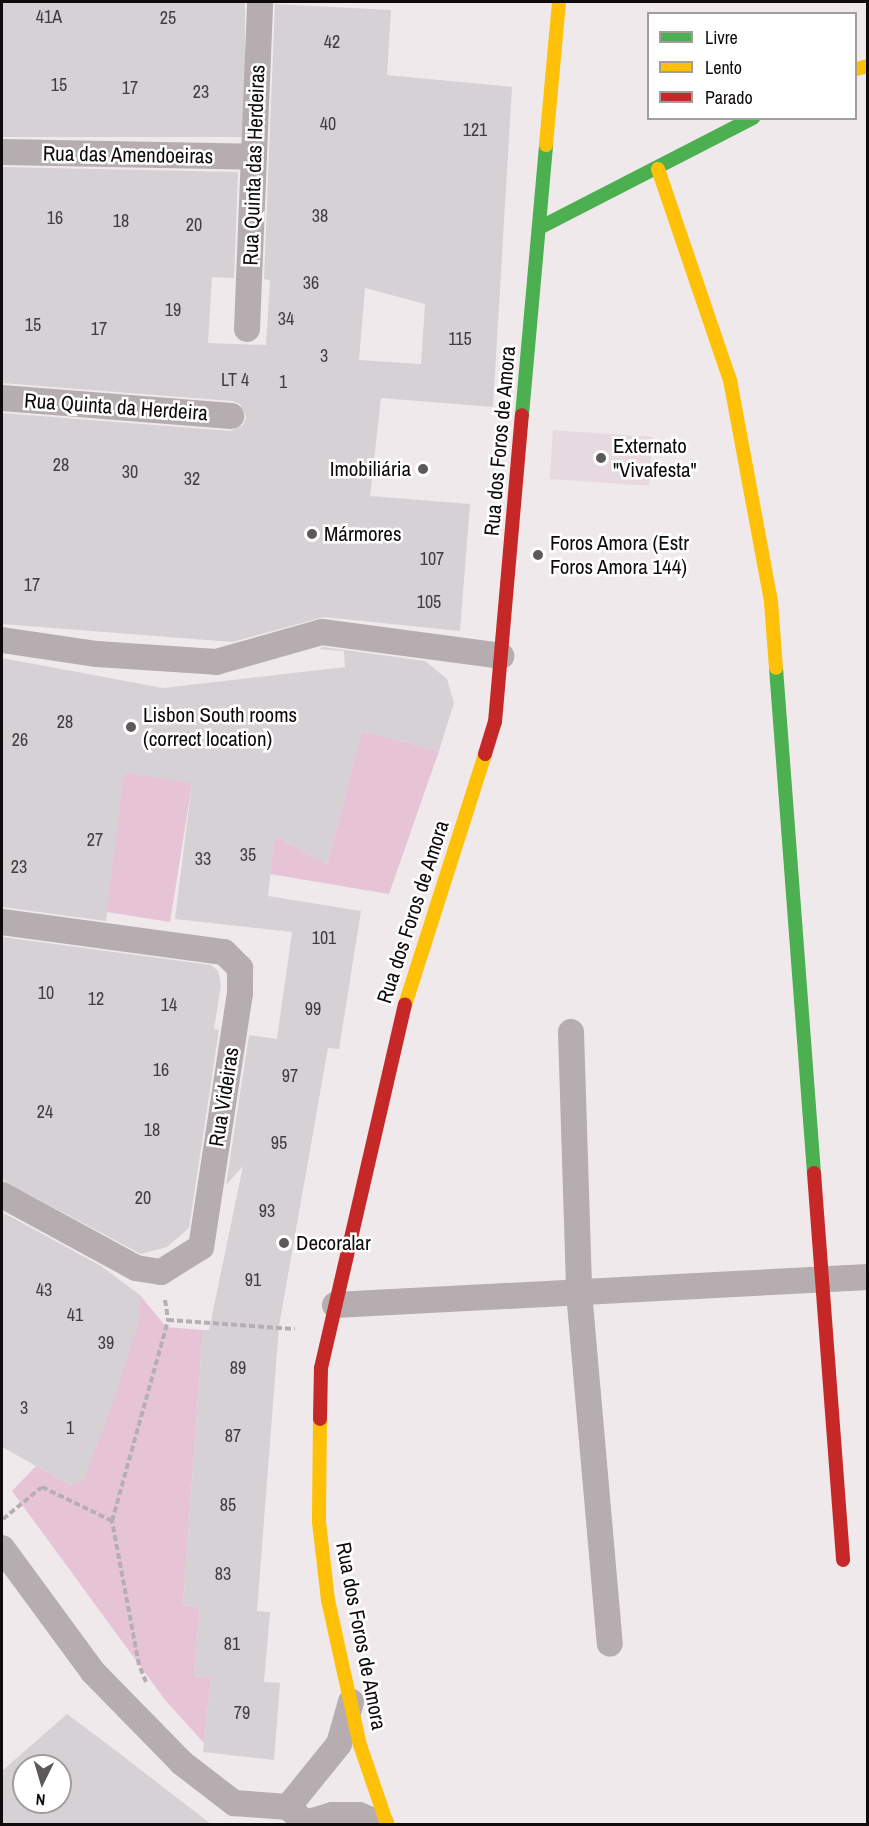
<!DOCTYPE html>
<meta charset="utf-8">
<style>
body{margin:0}
#map{position:relative;width:869px;height:1826px;overflow:hidden;background:#efe9ec;font-family:"Archivo Narrow",sans-serif}
div>[style]{position:absolute}
.built>*{inset:0;background:#e7d9e0;transform-origin:0 0}
.green>*{inset:0;background:#e6c4d6;transform-origin:0 0}
.building>*{inset:0;background:#d6d1d4;transform-origin:0 0}
.path>*{height:4px;margin-top:-2px;transform-origin:0;background:repeating-linear-gradient(90deg,#b5aeb2 0 6px,transparent 0 9px)}
.street>*{height:26px;margin:-13px;padding:0 13px;transform-origin:13px;border-radius:13px;background:#b5adb0}
.fast>*{height:14px;margin:-7px;padding:0 7px;transform-origin:7px;border-radius:7px;background:#4caf50}
.slow>*{height:14px;margin:-7px;padding:0 7px;transform-origin:7px;border-radius:7px;background:#ffc107}
.jam>*{height:14px;margin:-7px;padding:0 7px;transform-origin:7px;border-radius:7px;background:#c62828}
.dots>*{width:16px;height:16px;translate:-50% -50%;box-sizing:border-box;border:3px solid #fff;border-radius:50%}
span{translate:-50% -50%;white-space:nowrap;text-align:center;line-height:1.15;-webkit-text-stroke:5px #fff;paint-order:stroke}
.number-label{font-size:18px;color:#413c3f}
.number-label span{-webkit-text-stroke-width:0}
.street-label{font-size:21px;color:#0f0b0d}
.poi-label{font-size:21px;color:#0f0b0d}
.left{translate:0 -50%;text-align:left}
.right{translate:-100% -50%;text-align:right}
.frame{position:absolute;inset:0;border:3px solid #0f0b0d;pointer-events:none}
.legend{position:absolute;left:647px;top:12px;width:210px;height:108px;box-sizing:border-box;background:#fff;border:2px solid #9f9d9e;margin:0;padding:8px 10px;list-style:none;font-size:18px;color:#0f0b0d}
.legend li{display:flex;align-items:center;gap:12px;height:30px}
.legend b{width:30px;border:2px solid #9f9d9e}
.north{position:absolute;left:12px;top:1754px;width:60px;height:60px;box-sizing:border-box;background:#fff;border:2px solid #9f9d9e;border-radius:50%;rotate:185deg;font-size:16px;font-weight:700;line-height:24px;text-align:center;color:#0f0b0d}
.north::after{content:'';display:block;margin:auto;width:21px;height:27px;background:#5d595b;clip-path:polygon(50% 0,100% 100%,50% 72%,0 100%)}
</style>
<div id="map">
<div class="built">
<div style="left:553px;top:430px;width:100px;height:49px;rotate:4deg"></div>
</div>
<div class="green">
<div style="clip-path:polygon(362px 731px,439px 751px,389px 894px,270px 874px,275px 836px,327px 864px)"></div>
<div style="left:124px;top:772px;width:69px;height:141px;rotate:9deg"></div>
<div style="clip-path:polygon(140px 1295px,166px 1327px,203px 1330px,183px 1605px,200px 1607px,194px 1676px,211px 1678px,204px 1743px,165px 1700px,12px 1491px,36px 1466px,70px 1485px,84px 1479px,140px 1317px)"></div>
</div>
<div class="building">
<div style="left:2px;top:2px;width:243px;height:135px"></div>
<div style="clip-path:polygon(evenodd,275px 4px,391px 10px,387px 75px,512px 87px,493px 407px,381px 398px,370px 496px,470px 504px,460px 631px,324px 617px,232px 642px,2px 624px,2px 413px,230px 431px,243px 425px,246px 417px,240px 404px,232px 401px,2px 383px,2px 167px,238px 172px,234px 278px,212px 277px,208px 343px,266px 345px,270px 280px,264px 279px,275px 4px,365px 288px,425px 304px,421px 364px,359px 360px,365px 288px)"></div>
<div style="clip-path:polygon(323px 647px,425px 661px,447px 679px,454px 703px,439px 751px,362px 731px,327px 864px,275px 836px,268px 896px,361px 911px,339px 1049px,328px 1048px,279px 1326px,257px 1611px,270px 1612px,264px 1682px,280px 1683px,274px 1760px,203px 1752px,211px 1678px,194px 1676px,200px 1607px,183px 1605px,203px 1330px,209px 1330px,243px 1166px,226px 1185px,249px 1035px,277px 1039px,292px 932px,175px 919px,192px 783px,124px 772px,106px 921px,2px 907px,2px 658px,163px 688px,345px 667px,344px 651px,319px 649px)"></div>
<div style="clip-path:polygon(2px 937px,211px 965px,218px 971px,221px 985px,214px 1029px,219px 1030px,189px 1228px,167px 1247px,141px 1254px,2px 1180px)"></div>
<div style="clip-path:polygon(2px 1212px,101px 1266px,140px 1295px,140px 1317px,115px 1397px,84px 1480px,70px 1485px,2px 1447px)"></div>
<div style="clip-path:polygon(evenodd,67px 1714px,115px 1750px,211px 1824px,2px 1824px,2px 1771px,67px 1714px,24px 1766px,60px 1766px,60px 1802px,24px 1802px,24px 1766px)"></div>
</div>
<div class="path">
<div style="left:165px;top:1300px;width:20px;rotate:81deg"></div>
<div style="left:3px;top:1519px;width:50px;rotate:-39.4deg"></div>
<div style="left:42px;top:1487px;width:78px;rotate:25.9deg"></div>
<div style="left:146px;top:1682px;width:18px;rotate:-112deg"></div>
<div style="left:139px;top:1665px;width:147px;rotate:-100.6deg"></div>
<div style="left:112px;top:1521px;width:209px;rotate:-74.4deg"></div>
<div style="left:168px;top:1320px;width:127px;rotate:4.1deg"></div>
</div>
<div class="street">
<div style="left:2px;top:152px;width:252px;rotate:1.1deg"></div>
<div style="left:247px;top:329px;width:327px;rotate:-87.7deg"></div>
<div style="left:2px;top:398px;width:230px;rotate:4.5deg"></div>
<div style="left:2px;top:640px;width:96px;rotate:8.4deg"></div>
<div style="left:97px;top:654px;width:119px;rotate:3.8deg"></div>
<div style="left:216px;top:662px;width:110px;rotate:-15.8deg"></div>
<div style="left:322px;top:632px;width:181px;rotate:7.6deg"></div>
<div style="left:2px;top:922px;width:224px;rotate:7.7deg"></div>
<div style="left:224px;top:952px;width:23px;rotate:45deg"></div>
<div style="left:240px;top:968px;width:25px;rotate:90deg"></div>
<div style="left:240px;top:993px;width:257px;rotate:98.7deg"></div>
<div style="left:201px;top:1247px;width:47px;rotate:148deg"></div>
<div style="left:161px;top:1272px;width:25px;rotate:-171deg"></div>
<div style="left:136px;top:1268px;width:153px;rotate:-151.4deg"></div>
<div style="left:571px;top:1032px;width:260px;rotate:88.2deg"></div>
<div style="left:579px;top:1292px;width:353px;rotate:85deg"></div>
<div style="left:335px;top:1305px;width:534px;rotate:-3.01deg"></div>
<div style="left:2px;top:1548px;width:154px;rotate:53.7deg"></div>
<div style="left:93px;top:1672px;width:127px;rotate:45.6deg"></div>
<div style="left:182px;top:1763px;width:66px;rotate:37.6deg"></div>
<div style="left:234px;top:1803px;width:54px;rotate:4.2deg"></div>
<div style="left:288px;top:1807px;width:25px;rotate:43deg"></div>
<div style="left:288px;top:1807px;width:81px;rotate:-51deg"></div>
<div style="left:339px;top:1744px;width:44px;rotate:-74.1deg"></div>
<div style="left:306px;top:1823px;width:27px;rotate:-17deg"></div>
<div style="left:332px;top:1815px;width:27px"></div>
<div style="left:359px;top:1815px;width:24px;rotate:22deg"></div>
</div>
<div class="fast">
<div style="left:539px;top:228px;width:241px;rotate:-27.2deg"></div>
<div style="left:522px;top:415px;width:271px;rotate:-84.9deg"></div>
<div style="left:776px;top:668px;width:506px;rotate:85.7deg"></div>
</div>
<div class="slow">
<div style="left:856px;top:69px;width:12px;rotate:-14deg"></div>
<div style="left:546px;top:145px;width:144px;rotate:-84.8deg"></div>
<div style="left:658px;top:169px;width:223px;rotate:71.2deg"></div>
<div style="left:730px;top:380px;width:226px;rotate:79.5deg"></div>
<div style="left:771px;top:602px;width:66px;rotate:85.7deg"></div>
<div style="left:405px;top:1005px;width:263px;rotate:-72.3deg"></div>
<div style="left:320px;top:1419px;width:103px;rotate:90.6deg"></div>
<div style="left:319px;top:1522px;width:79px;rotate:83.4deg"></div>
<div style="left:328px;top:1600px;width:148px;rotate:77.6deg"></div>
<div style="left:360px;top:1745px;width:83px;rotate:71.1deg"></div>
</div>
<div class="jam">
<div style="left:485px;top:754px;width:34px;rotate:-73deg"></div>
<div style="left:495px;top:722px;width:308px;rotate:-85deg"></div>
<div style="left:814px;top:1173px;width:388px;rotate:85.7deg"></div>
<div style="left:320px;top:1419px;width:51px;rotate:-88.9deg"></div>
<div style="left:321px;top:1368px;width:373px;rotate:-77deg"></div>
</div>
<div class="dots">
<div style="left:601px;top:458px;background:#5d595b"></div>
<div style="left:423px;top:469px;background:#5d595b"></div>
<div style="left:312px;top:534px;background:#5d595b"></div>
<div style="left:538px;top:555px;background:#5d595b"></div>
<div style="left:131px;top:727px;background:#5d595b"></div>
<div style="left:284px;top:1243px;background:#5d595b"></div>
</div>
<div class="number-label">
<span style="left:49px;top:17px">41A</span>
<span style="left:168px;top:18px">25</span>
<span style="left:332px;top:42px">42</span>
<span style="left:59px;top:85px">15</span>
<span style="left:130px;top:88px">17</span>
<span style="left:201px;top:92px">23</span>
<span style="left:328px;top:124px">40</span>
<span style="left:475px;top:130px">121</span>
<span style="left:320px;top:216px">38</span>
<span style="left:55px;top:218px">16</span>
<span style="left:121px;top:221px">18</span>
<span style="left:194px;top:225px">20</span>
<span style="left:311px;top:283px">36</span>
<span style="left:173px;top:310px">19</span>
<span style="left:286px;top:319px">34</span>
<span style="left:33px;top:325px">15</span>
<span style="left:99px;top:329px">17</span>
<span style="left:460px;top:339px">115</span>
<span style="left:324px;top:356px">3</span>
<span style="left:235px;top:380px">LT 4</span>
<span style="left:283px;top:382px">1</span>
<span style="left:61px;top:465px">28</span>
<span style="left:130px;top:472px">30</span>
<span style="left:192px;top:479px">32</span>
<span style="left:432px;top:559px">107</span>
<span style="left:32px;top:585px">17</span>
<span style="left:429px;top:602px">105</span>
<span style="left:65px;top:722px">28</span>
<span style="left:20px;top:740px">26</span>
<span style="left:95px;top:840px">27</span>
<span style="left:248px;top:855px">35</span>
<span style="left:203px;top:859px">33</span>
<span style="left:19px;top:867px">23</span>
<span style="left:324px;top:938px">101</span>
<span style="left:46px;top:993px">10</span>
<span style="left:96px;top:999px">12</span>
<span style="left:169px;top:1005px">14</span>
<span style="left:313px;top:1009px">99</span>
<span style="left:161px;top:1070px">16</span>
<span style="left:290px;top:1076px">97</span>
<span style="left:45px;top:1112px">24</span>
<span style="left:152px;top:1130px">18</span>
<span style="left:279px;top:1143px">95</span>
<span style="left:143px;top:1198px">20</span>
<span style="left:267px;top:1211px">93</span>
<span style="left:253px;top:1280px">91</span>
<span style="left:44px;top:1290px">43</span>
<span style="left:75px;top:1315px">41</span>
<span style="left:106px;top:1343px">39</span>
<span style="left:238px;top:1368px">89</span>
<span style="left:24px;top:1408px">3</span>
<span style="left:70px;top:1428px">1</span>
<span style="left:233px;top:1436px">87</span>
<span style="left:228px;top:1505px">85</span>
<span style="left:223px;top:1574px">83</span>
<span style="left:232px;top:1644px">81</span>
<span style="left:242px;top:1713px">79</span>
</div>
<div class="street-label">
<span style="left:128px;top:155px;rotate:1deg">Rua das Amendoeiras</span>
<span style="left:254px;top:165px;rotate:-88deg">Rua Quinta das Herdeiras</span>
<span style="left:116px;top:407px;rotate:4deg">Rua Quinta da Herdeira</span>
<span style="left:500px;top:441px;rotate:-85deg">Rua dos Foros de Amora</span>
<span style="left:413px;top:912px;rotate:-72deg">Rua dos Foros de Amora</span>
<span style="left:224px;top:1097px;rotate:-81deg">Rua Videiras</span>
<span style="left:361px;top:1636px;rotate:79deg">Rua dos Foros de Amora</span>
</div>
<div class="poi-label">
<span class="left" style="left:613px;top:458px">Externato<br>"Vivafesta"</span>
<span class="right" style="left:411px;top:469px">Imobiliária</span>
<span class="left" style="left:324px;top:534px">Mármores</span>
<span class="left" style="left:550px;top:555px">Foros Amora (Estr<br>Foros Amora 144)</span>
<span class="left" style="left:143px;top:727px">Lisbon South rooms<br>(correct location)</span>
<span class="left" style="left:296px;top:1243px">Decoralar</span>
</div>
<div class="frame"></div>
<ul class="legend">
<li><b style="height:8px;background:#4caf50"></b>Livre</li>
<li><b style="height:8px;background:#ffc107"></b>Lento</li>
<li><b style="height:8px;background:#c62828"></b>Parado</li>
</ul>
<div class="north">N</div>
</div>
